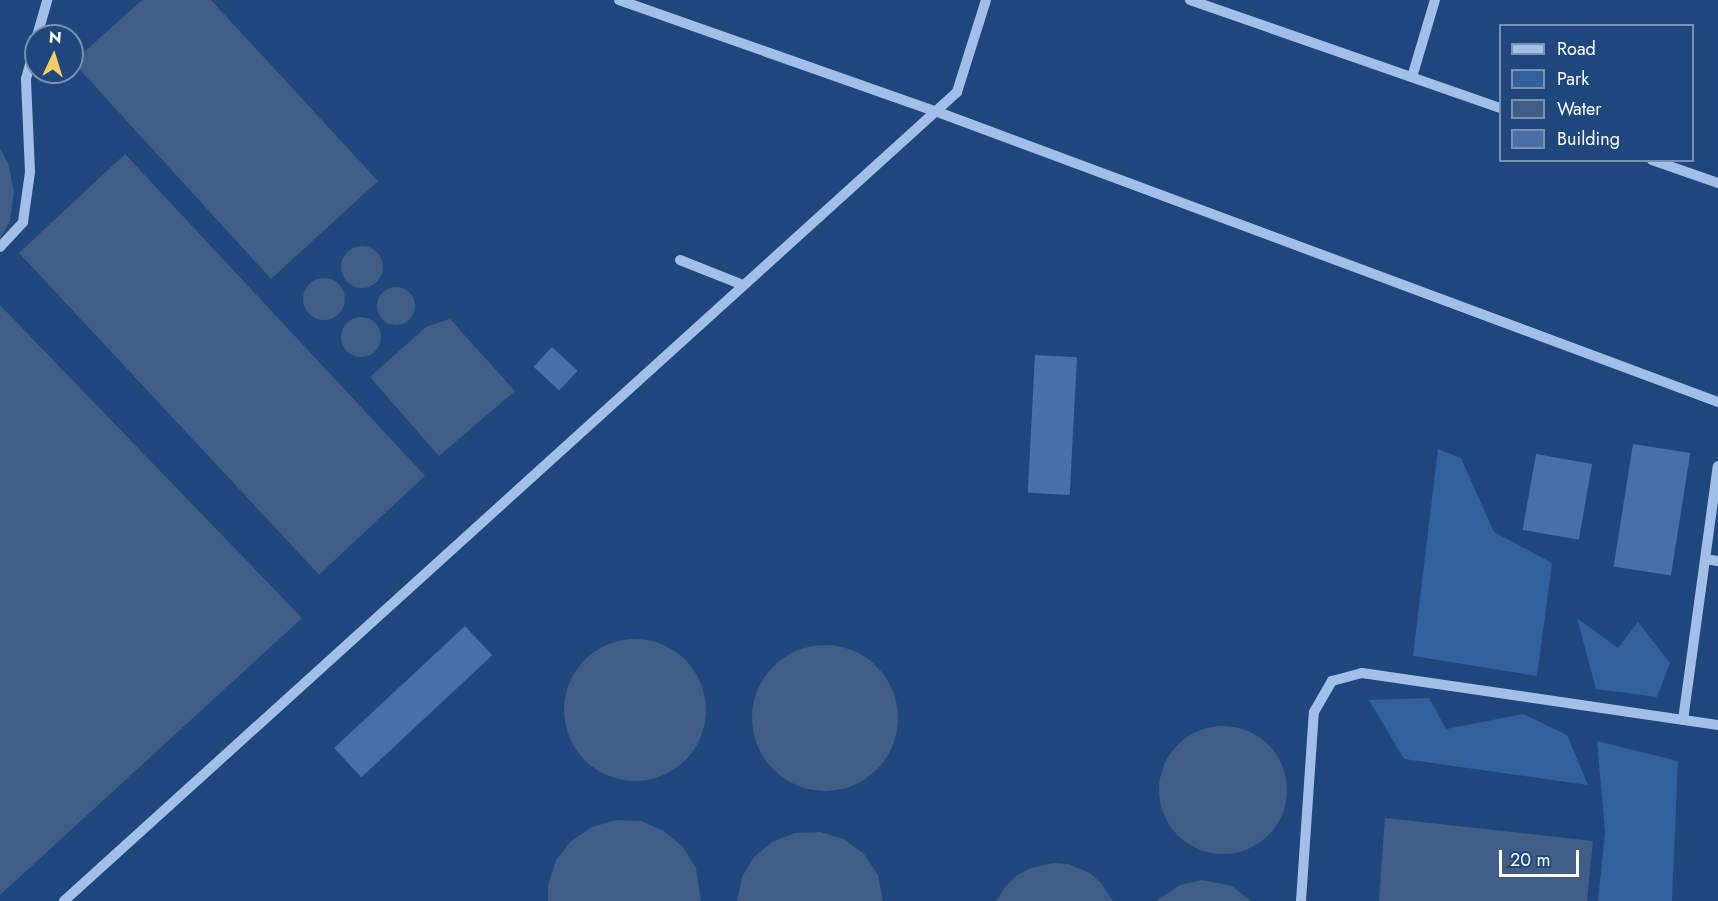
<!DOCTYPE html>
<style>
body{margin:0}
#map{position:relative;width:1718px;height:901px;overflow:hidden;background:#1f467d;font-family:Jost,sans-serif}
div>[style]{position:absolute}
.green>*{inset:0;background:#32609b}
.water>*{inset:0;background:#405d85;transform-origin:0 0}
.round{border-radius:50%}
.building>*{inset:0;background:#4870a6;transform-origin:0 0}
.minor>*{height:10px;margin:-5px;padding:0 5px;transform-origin:5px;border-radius:5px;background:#a2c0e7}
span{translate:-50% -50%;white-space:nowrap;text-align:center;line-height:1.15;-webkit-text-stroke:4.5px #1f467d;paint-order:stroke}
.legend{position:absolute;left:1499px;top:24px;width:195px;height:138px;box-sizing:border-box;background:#1f467d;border:2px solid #7990b1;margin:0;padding:8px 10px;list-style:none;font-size:18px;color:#fff}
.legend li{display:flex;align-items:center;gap:12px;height:30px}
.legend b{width:30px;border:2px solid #7990b1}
.north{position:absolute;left:24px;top:24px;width:60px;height:60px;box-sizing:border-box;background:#1f467d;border:2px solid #7990b1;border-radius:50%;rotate:4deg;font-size:16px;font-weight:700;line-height:24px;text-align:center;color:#fff}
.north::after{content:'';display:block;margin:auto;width:21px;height:27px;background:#f5cd62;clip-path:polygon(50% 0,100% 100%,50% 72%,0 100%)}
.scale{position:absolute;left:1499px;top:850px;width:80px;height:27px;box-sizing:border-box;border:3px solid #fff;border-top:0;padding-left:8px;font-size:18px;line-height:21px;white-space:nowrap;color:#fff;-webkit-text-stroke:4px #1f467d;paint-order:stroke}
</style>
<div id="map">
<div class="green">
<div style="clip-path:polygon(1438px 449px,1461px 458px,1494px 532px,1552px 563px,1537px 676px,1413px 656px)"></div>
<div style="clip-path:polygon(1577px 618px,1618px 648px,1638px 622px,1670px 663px,1657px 697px,1596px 689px)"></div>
<div style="clip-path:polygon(1429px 698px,1446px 729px,1523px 714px,1567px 735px,1588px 785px,1404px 759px,1369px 700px)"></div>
<div style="clip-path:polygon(1597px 741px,1678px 761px,1672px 901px,1598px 901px,1605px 832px)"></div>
</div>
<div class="water">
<div style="clip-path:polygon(142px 0,211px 0,378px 181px,271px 279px,73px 62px)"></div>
<div style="clip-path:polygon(0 148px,8px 163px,14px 191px,10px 221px,0 239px)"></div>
<div style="left:125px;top:154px;width:440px;height:145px;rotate:47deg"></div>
<div class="round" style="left:341px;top:246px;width:42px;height:42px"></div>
<div class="round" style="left:303px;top:278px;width:42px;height:42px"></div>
<div class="round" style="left:377px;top:287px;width:38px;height:38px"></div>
<div style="clip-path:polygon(0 305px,302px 618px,0 895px)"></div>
<div class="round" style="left:341px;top:317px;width:40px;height:40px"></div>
<div style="clip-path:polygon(450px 319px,515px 391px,439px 456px,370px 377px,426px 327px)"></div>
<div class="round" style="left:564px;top:639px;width:142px;height:142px"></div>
<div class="round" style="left:752px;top:645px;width:146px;height:146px"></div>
<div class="round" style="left:1159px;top:726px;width:128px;height:128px"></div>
<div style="clip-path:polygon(1385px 818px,1593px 841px,1587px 901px,1379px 901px)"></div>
<div style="clip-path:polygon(616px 820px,641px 821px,664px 831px,683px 847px,696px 868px,701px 901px,548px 901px,548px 885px,556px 860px,571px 841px,592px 827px)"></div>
<div style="clip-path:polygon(820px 832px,844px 839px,864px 854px,878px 875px,883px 901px,737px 901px,742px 877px,754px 857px,772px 842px,795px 833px)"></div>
<div style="clip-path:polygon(1053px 863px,1068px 864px,1090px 873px,1101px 883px,1113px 901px,996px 901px,1006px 886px,1017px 875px,1031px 868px)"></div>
<div style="clip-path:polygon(1202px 880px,1232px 886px,1251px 901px,1156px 901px,1180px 885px)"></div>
</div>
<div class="building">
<div style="left:552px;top:347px;width:35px;height:27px;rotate:43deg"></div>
<div style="left:1035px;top:355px;width:42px;height:138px;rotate:3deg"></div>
<div style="left:1633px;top:444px;width:58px;height:124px;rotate:9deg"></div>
<div style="left:1536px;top:454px;width:57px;height:77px;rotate:10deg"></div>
<div style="left:465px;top:626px;width:40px;height:179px;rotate:47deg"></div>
</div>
<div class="minor">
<div style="left:619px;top:0;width:335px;rotate:19.4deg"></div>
<div style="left:935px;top:111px;width:835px;rotate:20.39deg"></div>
<div style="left:1190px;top:0;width:328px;rotate:19.2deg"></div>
<div style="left:37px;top:36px;width:37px;rotate:-74deg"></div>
<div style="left:1412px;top:77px;width:80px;rotate:-73.4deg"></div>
<div style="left:1652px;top:160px;width:70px;rotate:19.2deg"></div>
<div style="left:0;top:247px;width:34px;rotate:-47deg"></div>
<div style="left:23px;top:222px;width:50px;rotate:-82deg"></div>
<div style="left:30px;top:172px;width:93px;rotate:-92.5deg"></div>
<div style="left:26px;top:79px;width:38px;rotate:-75deg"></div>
<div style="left:680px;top:260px;width:68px;rotate:21.6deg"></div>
<div style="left:1705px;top:559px;width:13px;rotate:9deg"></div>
<div style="left:1683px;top:720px;width:256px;rotate:-82.2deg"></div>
<div style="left:64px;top:901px;width:1205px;rotate:-42.17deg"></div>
<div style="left:957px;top:92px;width:96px;rotate:-72.5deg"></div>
<div style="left:1301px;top:901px;width:189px;rotate:-86.1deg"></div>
<div style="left:1314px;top:712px;width:36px;rotate:-60deg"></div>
<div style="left:1332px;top:681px;width:31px;rotate:-15deg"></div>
<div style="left:1362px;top:673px;width:360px;rotate:8.3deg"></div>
</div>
<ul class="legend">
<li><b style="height:8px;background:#a2c0e7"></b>Road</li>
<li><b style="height:16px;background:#32609b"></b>Park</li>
<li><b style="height:16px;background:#405d85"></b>Water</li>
<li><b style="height:16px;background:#4870a6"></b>Building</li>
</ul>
<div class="north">N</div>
<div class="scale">20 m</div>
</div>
